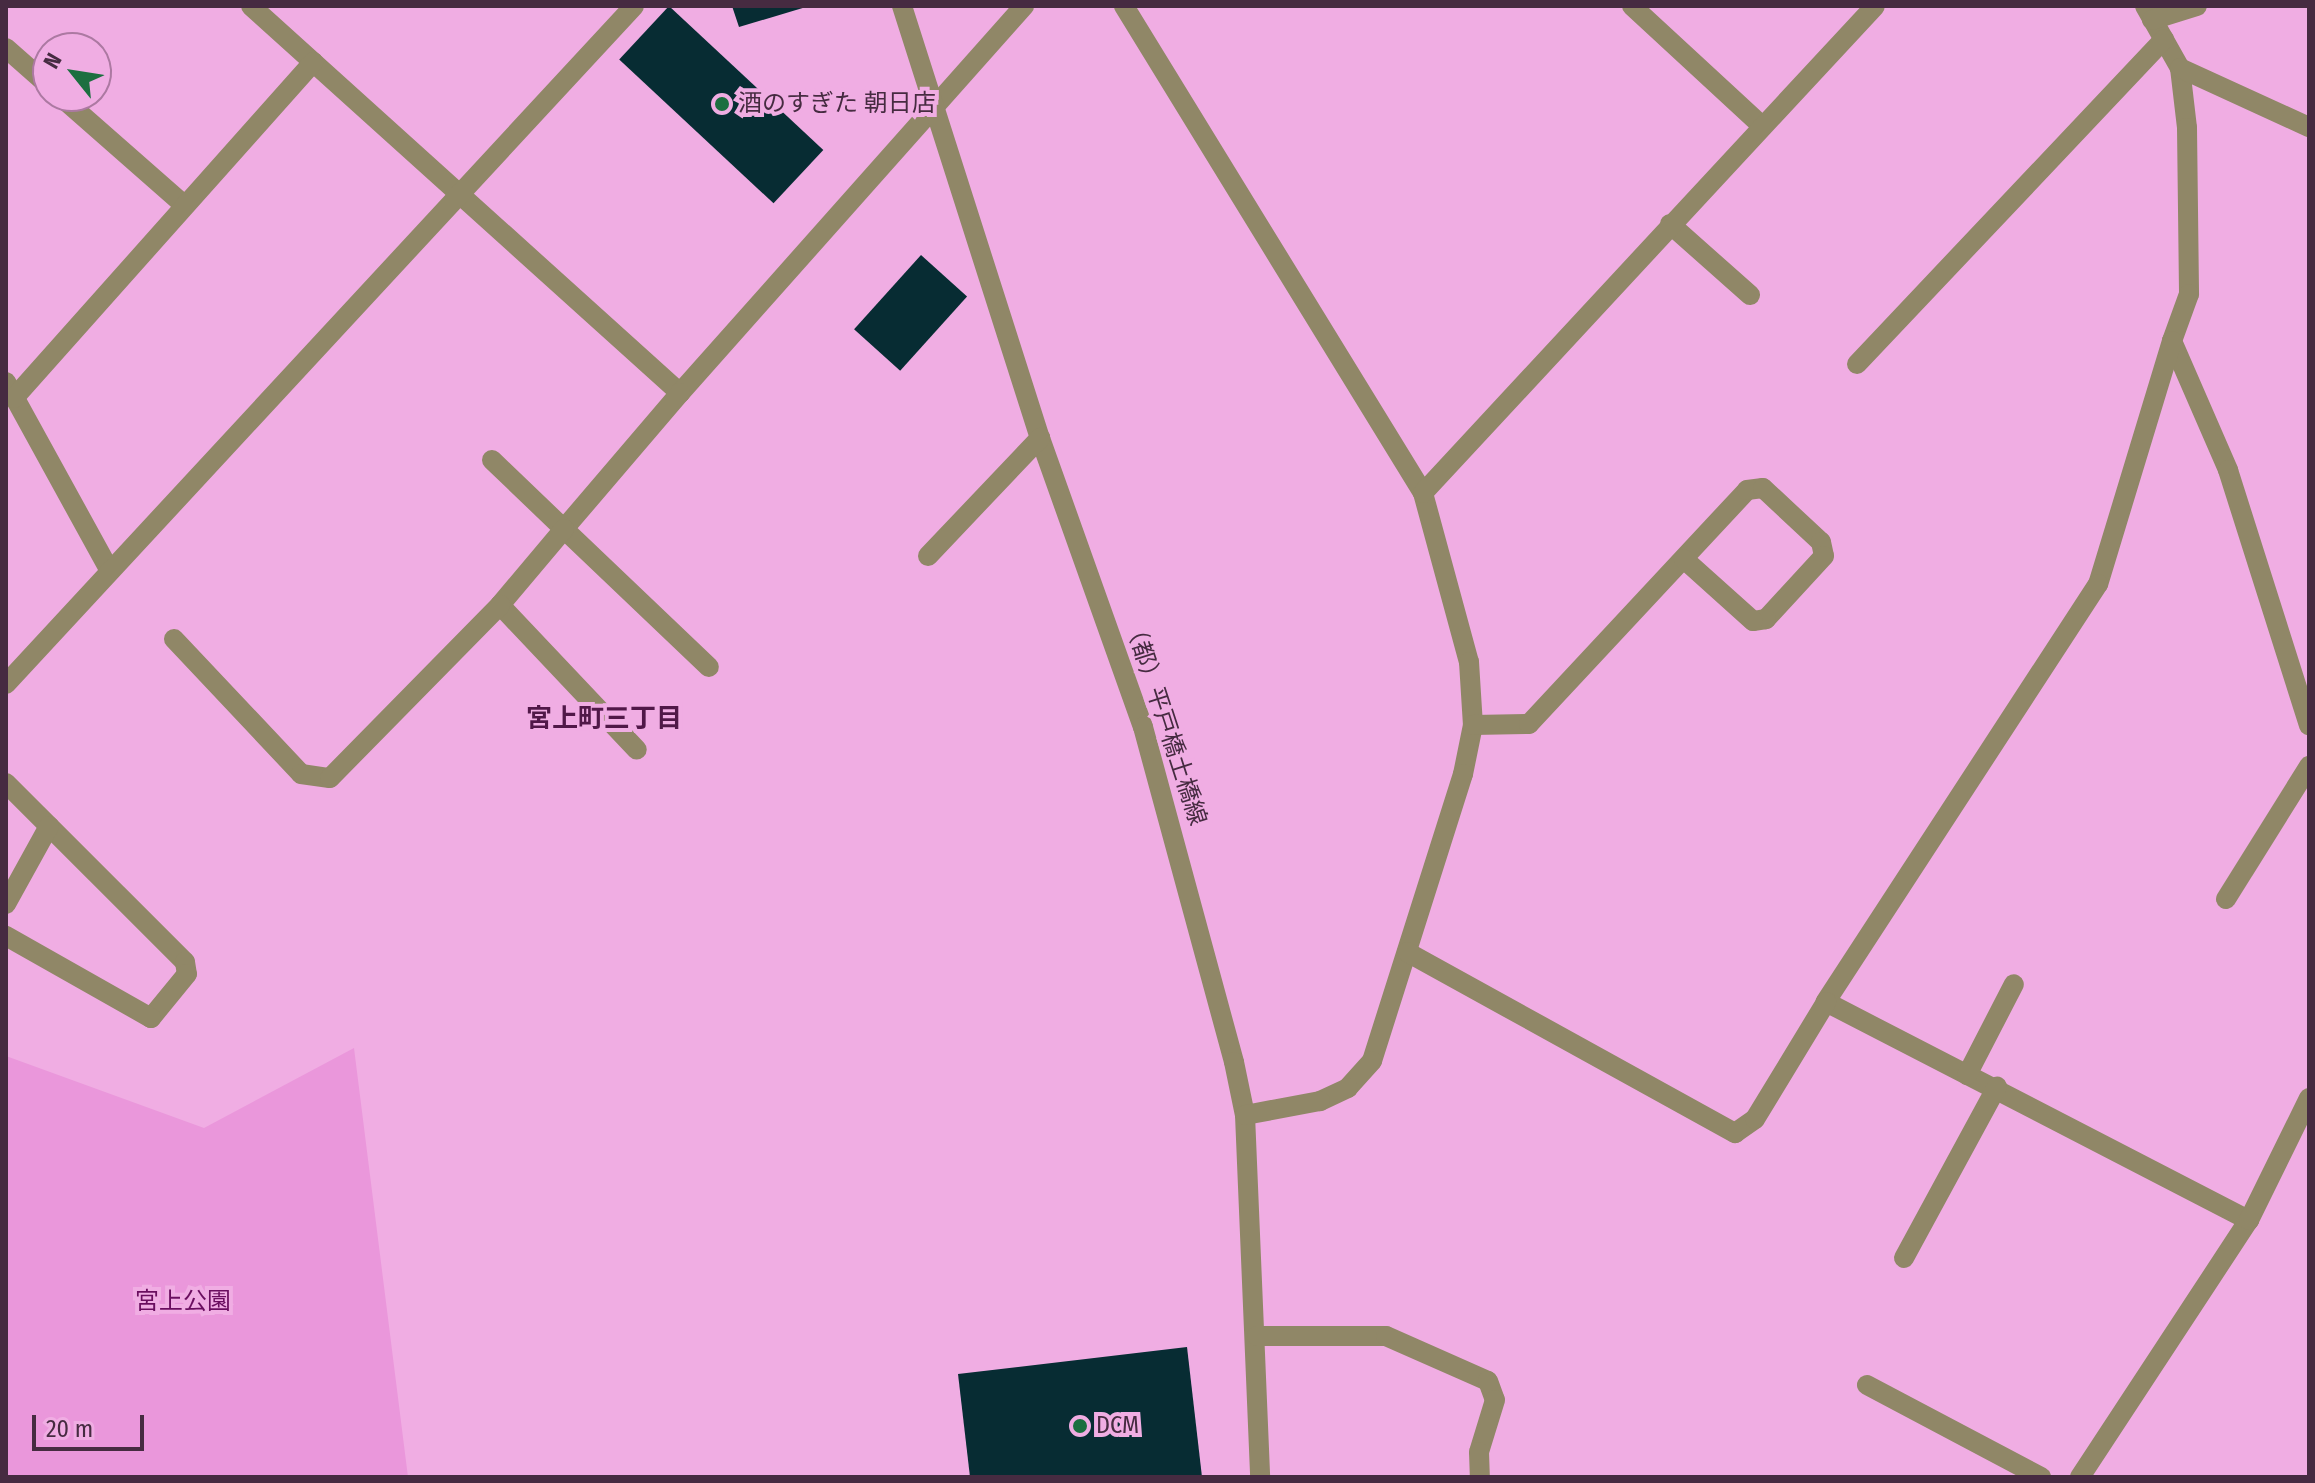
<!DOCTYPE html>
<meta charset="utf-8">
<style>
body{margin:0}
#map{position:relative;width:2315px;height:1483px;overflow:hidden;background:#f0ade3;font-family:"Fira Sans Condensed","Noto Sans JP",sans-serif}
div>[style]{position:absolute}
.green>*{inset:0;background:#ea97db}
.building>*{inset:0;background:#072c33;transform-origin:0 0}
.minor>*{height:20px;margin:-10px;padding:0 10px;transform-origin:10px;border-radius:10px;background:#908767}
.dots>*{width:22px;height:22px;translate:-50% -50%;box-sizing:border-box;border:4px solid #f0ade3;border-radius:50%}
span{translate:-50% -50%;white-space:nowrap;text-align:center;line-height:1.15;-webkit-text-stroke:8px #f0ade3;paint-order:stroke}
.poi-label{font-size:24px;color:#462b41}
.left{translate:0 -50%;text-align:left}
.street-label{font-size:24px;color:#462b41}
.park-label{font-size:24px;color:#6a0e5f}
.neighbourhood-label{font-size:26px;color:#501848;font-weight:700}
.frame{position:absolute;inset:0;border:8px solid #462b41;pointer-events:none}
.north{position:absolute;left:32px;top:32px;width:80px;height:80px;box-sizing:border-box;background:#f0ade3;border:2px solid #ac79a2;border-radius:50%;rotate:300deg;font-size:22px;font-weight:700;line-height:32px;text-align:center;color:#462b41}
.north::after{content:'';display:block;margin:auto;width:28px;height:36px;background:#1c6f40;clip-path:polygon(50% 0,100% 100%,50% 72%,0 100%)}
.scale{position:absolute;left:32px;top:1415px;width:112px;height:36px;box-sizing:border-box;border:4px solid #462b41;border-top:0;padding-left:10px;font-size:24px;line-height:28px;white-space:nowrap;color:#462b41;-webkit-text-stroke:6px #f0ade3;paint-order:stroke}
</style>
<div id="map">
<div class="green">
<div style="clip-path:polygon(354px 1048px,408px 1477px,6px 1477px,6px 1056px,204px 1128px)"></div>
</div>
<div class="building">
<div style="left:669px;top:6px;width:211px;height:73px;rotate:43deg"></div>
<div style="clip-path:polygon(732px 6px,806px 6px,806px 7px,739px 27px)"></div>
<div style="left:921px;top:255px;width:62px;height:100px;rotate:42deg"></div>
<div style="clip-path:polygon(1187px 1347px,1202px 1477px,970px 1477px,958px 1374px)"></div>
</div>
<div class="minor">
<div style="left:251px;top:6px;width:578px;rotate:42.05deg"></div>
<div style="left:680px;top:393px;width:518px;rotate:-48.37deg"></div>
<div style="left:902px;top:6px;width:454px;rotate:72.3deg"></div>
<div style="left:1040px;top:438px;width:307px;rotate:70.4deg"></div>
<div style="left:1143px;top:727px;width:347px;rotate:74.8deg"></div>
<div style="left:1234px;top:1062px;width:54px;rotate:78.3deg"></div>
<div style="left:1245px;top:1115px;width:362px;rotate:87.6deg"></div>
<div style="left:1124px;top:6px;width:571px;rotate:58.45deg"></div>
<div style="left:1423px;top:493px;width:175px;rotate:74.8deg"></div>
<div style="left:1469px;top:662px;width:63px;rotate:86.4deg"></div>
<div style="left:1473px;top:725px;width:50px;rotate:101.5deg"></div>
<div style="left:1463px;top:774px;width:301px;rotate:107.6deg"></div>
<div style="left:1372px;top:1061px;width:36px;rotate:132deg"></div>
<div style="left:1348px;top:1088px;width:31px;rotate:155deg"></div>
<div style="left:1320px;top:1101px;width:76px;rotate:169.4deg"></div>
<div style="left:1632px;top:6px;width:176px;rotate:42.7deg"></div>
<div style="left:2145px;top:6px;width:71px;rotate:60.6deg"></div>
<div style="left:2180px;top:68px;width:60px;rotate:83.3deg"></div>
<div style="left:2187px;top:128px;width:166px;rotate:89.3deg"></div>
<div style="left:2189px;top:294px;width:50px;rotate:109.9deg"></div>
<div style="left:2172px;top:341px;width:141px;rotate:66.5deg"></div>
<div style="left:2228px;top:470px;width:268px;rotate:72.4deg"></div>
<div style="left:2152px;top:20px;width:47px;rotate:-17.3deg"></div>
<div style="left:6px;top:48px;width:56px;rotate:41.4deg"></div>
<div style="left:2180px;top:68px;width:142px;rotate:24.6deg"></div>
<div style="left:60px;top:96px;width:164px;rotate:41.3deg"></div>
<div style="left:1670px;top:224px;width:107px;rotate:41.6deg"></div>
<div style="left:2172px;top:341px;width:254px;rotate:106.9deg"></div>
<div style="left:2098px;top:584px;width:499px;rotate:123.1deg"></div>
<div style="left:1826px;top:1002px;width:476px;rotate:27.3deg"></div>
<div style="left:1857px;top:364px;width:447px;rotate:-46.6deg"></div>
<div style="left:6px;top:382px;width:216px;rotate:61.2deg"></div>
<div style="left:680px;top:393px;width:179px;rotate:130.5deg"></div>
<div style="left:564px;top:529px;width:200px;rotate:43.6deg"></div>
<div style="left:14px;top:398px;width:450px;rotate:-48.3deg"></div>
<div style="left:492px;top:460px;width:100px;rotate:43.8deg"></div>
<div style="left:564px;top:529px;width:99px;rotate:130.1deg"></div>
<div style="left:500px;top:605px;width:199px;rotate:46.6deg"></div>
<div style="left:1423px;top:493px;width:664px;rotate:-47.13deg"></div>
<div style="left:928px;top:556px;width:163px;rotate:-46.5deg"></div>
<div style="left:174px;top:639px;width:185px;rotate:46.7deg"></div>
<div style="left:301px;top:774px;width:29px;rotate:8deg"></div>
<div style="left:330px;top:778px;width:243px;rotate:-45.5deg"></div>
<div style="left:6px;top:684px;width:924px;rotate:-47.19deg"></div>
<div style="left:1473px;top:725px;width:56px;rotate:-1deg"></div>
<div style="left:1529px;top:724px;width:320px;rotate:-47deg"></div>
<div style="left:1747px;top:490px;width:16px;rotate:-7deg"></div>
<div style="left:1763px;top:488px;width:79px;rotate:43deg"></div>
<div style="left:1821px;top:542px;width:14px;rotate:78deg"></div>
<div style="left:1824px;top:556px;width:86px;rotate:132.6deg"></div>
<div style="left:1766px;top:619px;width:13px;rotate:171deg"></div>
<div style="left:1753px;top:621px;width:93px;rotate:-138.1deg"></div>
<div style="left:6px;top:783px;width:253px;rotate:45deg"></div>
<div style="left:185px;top:962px;width:12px;rotate:81deg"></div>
<div style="left:187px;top:974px;width:57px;rotate:129.3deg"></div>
<div style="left:151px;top:1018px;width:167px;rotate:-150.5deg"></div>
<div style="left:2226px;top:899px;width:157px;rotate:-58deg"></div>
<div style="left:6px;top:904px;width:89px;rotate:-61.1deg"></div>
<div style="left:1407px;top:952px;width:375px;rotate:28.9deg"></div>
<div style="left:1735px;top:1133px;width:24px;rotate:-35deg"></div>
<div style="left:1755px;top:1119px;width:137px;rotate:-58.7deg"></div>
<div style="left:1967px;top:1075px;width:102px;rotate:-62.7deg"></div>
<div style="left:1904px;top:1258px;width:195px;rotate:-61.5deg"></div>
<div style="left:1257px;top:1336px;width:129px"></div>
<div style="left:1386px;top:1336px;width:111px;rotate:23.8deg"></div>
<div style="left:1488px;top:1381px;width:20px;rotate:70deg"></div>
<div style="left:1495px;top:1400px;width:54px;rotate:107.1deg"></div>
<div style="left:1479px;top:1452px;width:25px;rotate:88deg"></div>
<div style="left:1867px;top:1385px;width:197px;rotate:27.9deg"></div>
<div style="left:2080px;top:1477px;width:308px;rotate:-56.7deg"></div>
<div style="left:2249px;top:1220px;width:136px;rotate:-63.8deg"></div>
</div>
<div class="dots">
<div style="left:722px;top:104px;background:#1c6f40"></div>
<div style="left:1080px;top:1426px;background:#1c6f40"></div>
</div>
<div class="poi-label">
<span class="left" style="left:738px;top:104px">酒のすぎた 朝日店</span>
<span class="left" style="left:1096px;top:1426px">DCM</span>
</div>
<div class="street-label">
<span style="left:1165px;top:722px;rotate:72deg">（都）平戸橋土橋線</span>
</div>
<div class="park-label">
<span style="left:183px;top:1302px">宮上公園</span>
</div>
<div class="neighbourhood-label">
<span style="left:604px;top:719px">宮上町三丁目</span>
</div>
<div class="frame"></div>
<div class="north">N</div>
<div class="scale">20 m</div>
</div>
